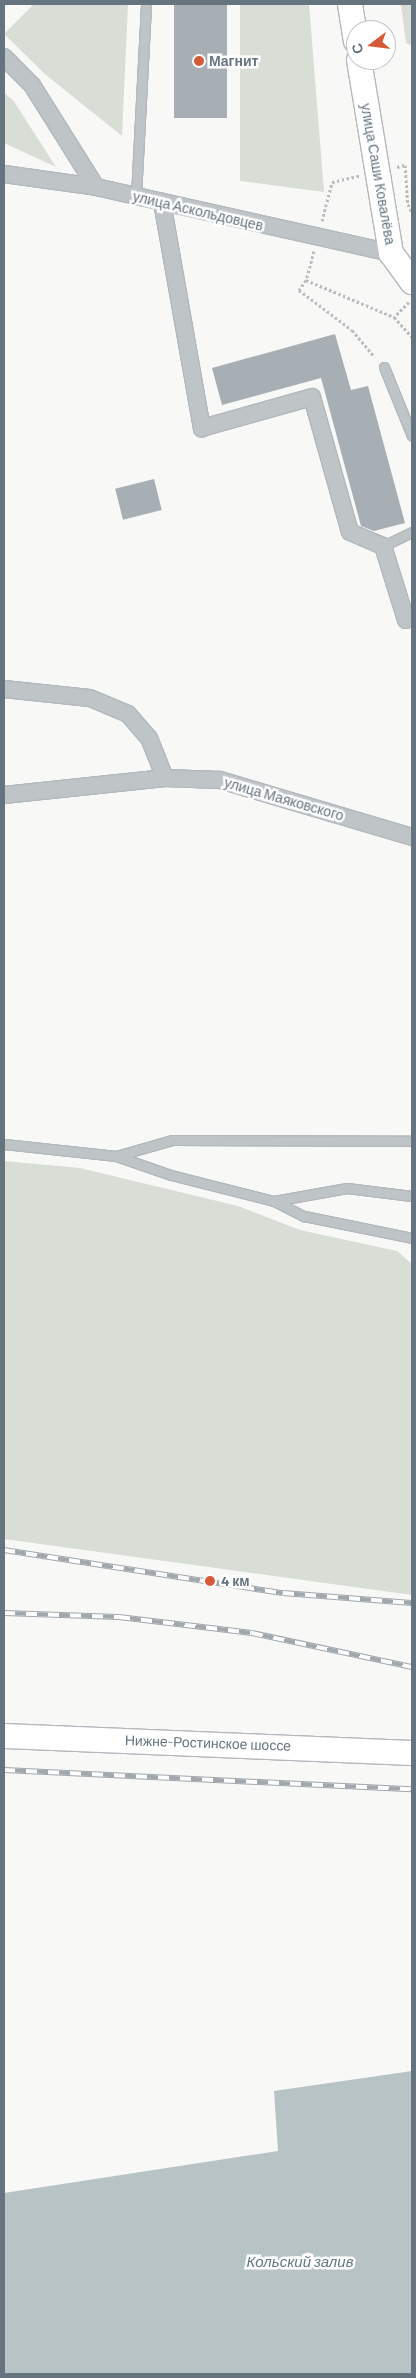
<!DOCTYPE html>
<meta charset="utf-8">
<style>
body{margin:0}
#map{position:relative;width:416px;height:2378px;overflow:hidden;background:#f8f8f6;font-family:Barlow,sans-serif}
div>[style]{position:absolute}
.green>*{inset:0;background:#d8ddd5}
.water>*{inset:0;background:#b8c3c6}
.building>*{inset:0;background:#a7afb4;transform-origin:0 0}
.path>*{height:3px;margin-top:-1.5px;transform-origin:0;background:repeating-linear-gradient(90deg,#babdbf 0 2.5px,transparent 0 5px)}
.roads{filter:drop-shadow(1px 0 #b2b8bc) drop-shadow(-1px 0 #b2b8bc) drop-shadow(0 1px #b2b8bc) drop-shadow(0 -1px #b2b8bc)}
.lane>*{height:9px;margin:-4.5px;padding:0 4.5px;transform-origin:4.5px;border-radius:4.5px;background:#bfc4c7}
.street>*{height:16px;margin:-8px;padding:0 8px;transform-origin:8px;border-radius:8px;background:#bfc4c7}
.secondary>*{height:24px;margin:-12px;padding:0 12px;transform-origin:12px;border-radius:12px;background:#fff}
.rail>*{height:5.5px;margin-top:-2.75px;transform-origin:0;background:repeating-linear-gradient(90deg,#fff 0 11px,#a1a8ad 0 22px);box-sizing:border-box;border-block:1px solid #a1a8ad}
.dots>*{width:14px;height:14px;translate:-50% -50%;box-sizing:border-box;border:2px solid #fff;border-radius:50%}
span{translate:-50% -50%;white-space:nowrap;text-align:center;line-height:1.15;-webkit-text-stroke:5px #fff;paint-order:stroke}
.poi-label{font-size:14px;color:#65747e;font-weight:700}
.left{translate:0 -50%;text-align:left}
.street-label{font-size:14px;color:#65747e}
.water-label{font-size:15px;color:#65797f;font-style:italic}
.frame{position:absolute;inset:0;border:5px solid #65747e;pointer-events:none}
.north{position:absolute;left:346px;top:20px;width:50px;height:50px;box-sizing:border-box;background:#fff;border:1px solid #c1c7cb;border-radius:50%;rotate:255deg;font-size:14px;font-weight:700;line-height:20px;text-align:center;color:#65747e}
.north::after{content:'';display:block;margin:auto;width:18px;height:22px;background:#d65a38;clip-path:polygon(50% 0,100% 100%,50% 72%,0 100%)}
</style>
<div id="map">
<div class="green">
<div style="clip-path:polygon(34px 4px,128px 4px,122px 136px,46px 75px,4px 34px)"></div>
<div style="clip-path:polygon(240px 4px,309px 4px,324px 192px,240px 181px)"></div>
<div style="clip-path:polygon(401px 4px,412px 4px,412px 46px,406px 43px)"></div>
<div style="clip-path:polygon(4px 93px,13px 100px,56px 167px,4px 143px)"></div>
<div style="clip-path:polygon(4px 1161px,80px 1168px,238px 1206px,300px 1230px,397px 1251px,412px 1264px,412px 1595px,4px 1539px)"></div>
</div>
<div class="water">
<div style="clip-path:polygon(412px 2071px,412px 2374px,4px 2374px,4px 2193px,278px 2151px,274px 2091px)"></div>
</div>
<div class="building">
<div style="left:174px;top:4px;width:53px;height:114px"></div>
<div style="clip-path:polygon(335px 334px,351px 390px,368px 386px,405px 523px,374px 531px,361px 526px,321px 378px,222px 405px,212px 368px)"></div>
<div style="left:154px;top:479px;width:32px;height:40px;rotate:76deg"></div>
</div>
<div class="path">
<div style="left:397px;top:167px;width:8px;rotate:-14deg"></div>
<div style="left:405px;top:165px;width:39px;rotate:86deg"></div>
<div style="left:408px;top:204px;width:10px;rotate:66deg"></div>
<div style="left:322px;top:221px;width:40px;rotate:-75.6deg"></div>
<div style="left:332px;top:182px;width:28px;rotate:-13deg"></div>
<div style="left:314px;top:251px;width:30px;rotate:105deg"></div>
<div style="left:306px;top:280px;width:95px;rotate:22.8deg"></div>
<div style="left:306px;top:280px;width:12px;rotate:125deg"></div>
<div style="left:299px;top:290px;width:66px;rotate:37deg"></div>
<div style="left:352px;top:330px;width:35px;rotate:50deg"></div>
<div style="left:409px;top:302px;width:21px;rotate:135deg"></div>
<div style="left:394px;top:317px;width:27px;rotate:48deg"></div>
</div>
<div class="roads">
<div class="lane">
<div style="left:136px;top:196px;width:192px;rotate:-87deg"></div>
<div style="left:384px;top:367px;width:74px;rotate:67.9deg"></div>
<div style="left:383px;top:546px;width:32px;rotate:-26deg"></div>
<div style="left:4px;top:1144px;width:113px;rotate:6.1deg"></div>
<div style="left:116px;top:1156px;width:58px;rotate:-15.9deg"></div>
<div style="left:172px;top:1140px;width:240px;rotate:0.2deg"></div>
<div style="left:116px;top:1156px;width:58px;rotate:19.1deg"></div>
<div style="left:171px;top:1175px;width:106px;rotate:14.2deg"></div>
<div style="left:274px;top:1201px;width:74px;rotate:-10.1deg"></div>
<div style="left:347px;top:1188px;width:65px;rotate:7deg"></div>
<div style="left:274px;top:1201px;width:34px;rotate:27deg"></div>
<div style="left:304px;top:1216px;width:110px;rotate:11.5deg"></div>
</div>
<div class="street">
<div style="left:4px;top:57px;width:40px;rotate:45deg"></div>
<div style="left:32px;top:85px;width:120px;rotate:57.9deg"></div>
<div style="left:4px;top:174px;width:93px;rotate:8deg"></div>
<div style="left:96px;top:187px;width:302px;rotate:12.6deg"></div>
<div style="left:162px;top:202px;width:230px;rotate:80deg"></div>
<div style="left:202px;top:428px;width:114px;rotate:-15.7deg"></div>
<div style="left:312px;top:397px;width:140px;rotate:74.3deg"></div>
<div style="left:350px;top:532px;width:36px;rotate:23deg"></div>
<div style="left:383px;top:546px;width:77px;rotate:72.7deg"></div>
<div style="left:406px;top:620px;width:6px;rotate:-18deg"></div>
<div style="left:4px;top:689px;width:86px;rotate:6deg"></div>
<div style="left:90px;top:698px;width:41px;rotate:22.8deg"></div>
<div style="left:128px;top:714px;width:32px;rotate:49deg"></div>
<div style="left:149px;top:738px;width:43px;rotate:68.2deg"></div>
<div style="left:4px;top:795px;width:162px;rotate:-6deg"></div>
<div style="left:165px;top:778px;width:55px;rotate:2.1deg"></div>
<div style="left:220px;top:780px;width:200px;rotate:16.5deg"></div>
</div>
<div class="secondary">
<div style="left:350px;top:4px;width:37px;rotate:81deg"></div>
<div style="left:359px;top:60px;width:196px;rotate:80.6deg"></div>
<div style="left:391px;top:253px;width:36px;rotate:54deg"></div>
<div style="left:4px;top:1736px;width:408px;rotate:2.4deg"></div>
</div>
</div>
<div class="rail">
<div style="left:4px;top:1550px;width:282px;rotate:8.8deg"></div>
<div style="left:283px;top:1593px;width:129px;rotate:4.4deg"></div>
<div style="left:4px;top:1613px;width:115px;rotate:2deg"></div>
<div style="left:119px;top:1617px;width:134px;rotate:6.9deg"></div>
<div style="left:252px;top:1633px;width:164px;rotate:12deg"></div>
<div style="left:4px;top:1770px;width:408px;rotate:2.7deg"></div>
</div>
<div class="dots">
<div style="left:199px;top:61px;background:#d65a38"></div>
<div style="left:210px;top:1581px;background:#d65a38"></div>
</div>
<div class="poi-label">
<span class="left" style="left:209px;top:61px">Магнит</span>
<span class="left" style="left:221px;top:1581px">4 км</span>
</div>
<div class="street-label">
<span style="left:378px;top:174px;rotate:80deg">улица Саши Ковалёва</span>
<span style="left:198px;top:211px;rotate:13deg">улица Аскольдовцев</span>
<span style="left:284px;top:799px;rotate:16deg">улица Маяковского</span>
<span style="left:208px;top:1743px;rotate:2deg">Нижне-Ростинское шоссе</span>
</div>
<div class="water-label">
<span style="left:300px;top:2262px">Кольский залив</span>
</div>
<div class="frame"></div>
<div class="north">С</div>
</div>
